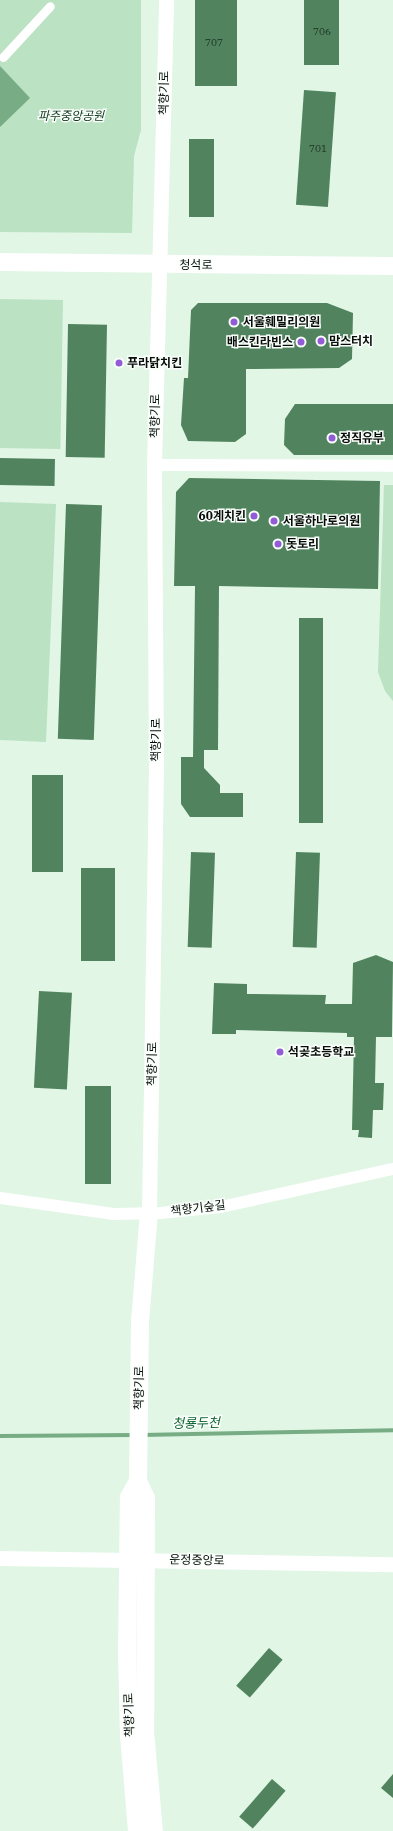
<!DOCTYPE html>
<meta charset="utf-8">
<style>
body{margin:0}
#map{position:relative;width:393px;height:1831px;overflow:hidden;background:#e1f6e5;font-family:"IBM Plex Serif","Noto Sans KR",serif}
div>[style]{position:absolute}
.green>*{inset:0;background:#bae2c3;transform-origin:0 0}
.water>*{inset:0;background:#77ac84}
.stream>*{height:4px;margin:-2px;padding:0 2px;transform-origin:2px;border-radius:2px;background:#77ac84}
.building>*{inset:0;background:#51845e;transform-origin:0 0}
.pedestrian>*{height:9px;margin:-4.5px;padding:0 4.5px;transform-origin:4.5px;border-radius:4.5px;background:#fff}
.minor>*{height:12px;margin:-6px;padding:0 6px;transform-origin:6px;border-radius:6px;background:#fff}
.tertiary>*{height:15px;margin:-7.5px;padding:0 7.5px;transform-origin:7.5px;border-radius:7.5px;background:#fff}
.secondary>*{height:18px;margin:-9px;padding:0 9px;transform-origin:9px;border-radius:9px;background:#fff}
.dots>*{width:11px;height:11px;translate:-50% -50%;box-sizing:border-box;border:2px solid #fafefb;border-radius:50%}
span{translate:-50% -50%;white-space:nowrap;text-align:center;line-height:1.15;-webkit-text-stroke:3px #fafefb;paint-order:stroke}
.number-label{font-size:10px;color:#1a2c1e}
.number-label span{-webkit-text-stroke-width:0}
.street-label{font-size:12px;color:#070e09}
.park-label{font-size:12px;color:#0d371c;font-style:italic}
.poi-label{font-size:12px;color:#070e09;font-weight:700}
.left{translate:0 -50%;text-align:left}
.right{translate:-100% -50%;text-align:right}
.water-label{font-size:13px;color:#0e6331;font-style:italic}
</style>
<div id="map">
<div class="green">
<div style="clip-path:polygon(0 0,141px 0,141px 130px,134px 156px,132px 233px,0 232px)"></div>
<div style="left:0;top:299px;width:63px;height:149px;rotate:1deg"></div>
<div style="clip-path:polygon(384px 485px,393px 485px,393px 701px,385px 691px,378px 672px)"></div>
<div style="clip-path:polygon(0 502px,56px 504px,46px 742px,0 740px)"></div>
</div>
<div class="water">
<div style="clip-path:polygon(0 66px,30px 98px,0 127px)"></div>
</div>
<div class="stream">
<div style="left:142px;top:1435px;width:251px;rotate:-1.1deg"></div>
<div style="left:0;top:1436px;width:134px;rotate:-0.4deg"></div>
</div>
<div class="building">
<div style="left:195px;top:0;width:42px;height:86px"></div>
<div style="left:304px;top:0;width:35px;height:65px"></div>
<div style="left:304px;top:90px;width:32px;height:115px;rotate:4deg"></div>
<div style="left:189px;top:139px;width:25px;height:78px"></div>
<div style="clip-path:polygon(198px 303px,327px 303px,353px 313px,352px 359px,339px 368px,246px 369px,246px 434px,235px 442px,188px 441px,181px 425px,184px 378px,188px 378px,191px 310px)"></div>
<div style="left:68px;top:324px;width:39px;height:133px;rotate:1deg"></div>
<div style="clip-path:polygon(295px 404px,393px 404px,393px 455px,294px 455px,284px 445px,285px 419px)"></div>
<div style="left:0;top:458px;width:55px;height:27px;rotate:1deg"></div>
<div style="clip-path:polygon(189px 478px,380px 481px,378px 589px,219px 586px,218px 750px,204px 750px,204px 768px,220px 785px,220px 793px,243px 793px,243px 817px,190px 817px,181px 804px,181px 757px,193px 757px,195px 586px,174px 586px,176px 492px)"></div>
<div style="left:66px;top:504px;width:36px;height:235px;rotate:2deg"></div>
<div style="left:299px;top:618px;width:24px;height:205px"></div>
<div style="left:32px;top:775px;width:31px;height:97px"></div>
<div style="left:191px;top:852px;width:24px;height:95px;rotate:2deg"></div>
<div style="left:296px;top:852px;width:24px;height:95px;rotate:2deg"></div>
<div style="left:81px;top:868px;width:34px;height:93px"></div>
<div style="clip-path:polygon(376px 955px,393px 962px,392px 1037px,376px 1037px,375px 1083px,384px 1083px,383px 1110px,373px 1110px,372px 1138px,358px 1137px,359px 1130px,352px 1130px,354px 1037px,347px 1037px,347px 1033px,236px 1030px,236px 1034px,212px 1034px,214px 983px,247px 984px,247px 994px,326px 995px,325px 1004px,352px 1004px,353px 963px)"></div>
<div style="left:39px;top:991px;width:33px;height:97px;rotate:3deg"></div>
<div style="left:85px;top:1086px;width:26px;height:98px"></div>
<div style="left:269px;top:1648px;width:18px;height:50px;rotate:41deg"></div>
<div style="clip-path:polygon(393px 1774px,393px 1798px,381px 1788px)"></div>
<div style="left:272px;top:1779px;width:18px;height:50px;rotate:41deg"></div>
</div>
<div class="pedestrian">
<div style="left:3px;top:57px;width:69px;rotate:-47.3deg"></div>
</div>
<div class="minor">
<div style="left:154px;top:465px;width:239px;rotate:0.2deg"></div>
<div style="left:0;top:1198px;width:115px;rotate:8deg"></div>
<div style="left:114px;top:1214px;width:46px;rotate:-1.2deg"></div>
<div style="left:160px;top:1213px;width:61px;rotate:-5.6deg"></div>
<div style="left:221px;top:1207px;width:176px;rotate:-12.5deg"></div>
</div>
<div class="tertiary">
<div style="left:149px;top:1212px;width:453px;rotate:-89.1deg"></div>
<div style="left:156px;top:759px;width:294px;rotate:-90.4deg"></div>
<div style="left:154px;top:465px;width:465px;rotate:-88.5deg"></div>
<div style="left:0;top:1558px;width:393px;rotate:0.9deg"></div>
</div>
<div class="secondary">
<div style="left:0;top:262px;width:393px;rotate:0.6deg"></div>
<div style="left:149px;top:1212px;width:109px;rotate:94.7deg"></div>
<div style="left:140px;top:1321px;width:160px;rotate:90.7deg"></div>
<div style="left:138px;top:1481px;width:19px;rotate:65deg"></div>
<div style="left:146px;top:1498px;width:233px;rotate:90.2deg"></div>
<div style="left:145px;top:1731px;width:100px;rotate:84.9deg"></div>
<div style="left:137px;top:1831px;width:95px;rotate:-94.8deg"></div>
<div style="left:129px;top:1736px;width:84px;rotate:-91.4deg"></div>
<div style="left:127px;top:1652px;width:155px;rotate:-89.3deg"></div>
<div style="left:129px;top:1497px;width:18px;rotate:-61deg"></div>
</div>
<div class="dots">
<div style="left:234px;top:322px;background:#915cd5"></div>
<div style="left:321px;top:341px;background:#915cd5"></div>
<div style="left:301px;top:342px;background:#915cd5"></div>
<div style="left:119px;top:363px;background:#915cd5"></div>
<div style="left:332px;top:438px;background:#915cd5"></div>
<div style="left:254px;top:516px;background:#915cd5"></div>
<div style="left:274px;top:521px;background:#915cd5"></div>
<div style="left:278px;top:544px;background:#915cd5"></div>
<div style="left:280px;top:1052px;background:#915cd5"></div>
</div>
<div class="number-label">
<span style="left:322px;top:32px">706</span>
<span style="left:214px;top:43px">707</span>
<span style="left:318px;top:149px">701</span>
</div>
<div class="street-label">
<span style="left:164px;top:93px;rotate:-89deg">책향기로</span>
<span style="left:196px;top:265px">청석로</span>
<span style="left:155px;top:416px;rotate:-89deg">책향기로</span>
<span style="left:156px;top:740px;rotate:-90deg">책향기로</span>
<span style="left:152px;top:1064px;rotate:-89deg">책향기로</span>
<span style="left:198px;top:1208px;rotate:-7deg">책향기숲길</span>
<span style="left:139px;top:1388px;rotate:-89deg">책향기로</span>
<span style="left:197px;top:1560px;rotate:1deg">운정중앙로</span>
<span style="left:129px;top:1715px;rotate:-92deg">책향기로</span>
</div>
<div class="park-label">
<span style="left:71px;top:116px">파주중앙공원</span>
</div>
<div class="poi-label">
<span class="left" style="left:243px;top:322px">서울훼밀리의원</span>
<span class="left" style="left:329px;top:341px">맘스터치</span>
<span class="right" style="left:293px;top:342px">배스킨라빈스</span>
<span class="left" style="left:127px;top:363px">푸라닭치킨</span>
<span class="left" style="left:340px;top:438px">정직유부</span>
<span class="right" style="left:246px;top:516px">60계치킨</span>
<span class="left" style="left:283px;top:521px">서울하나로의원</span>
<span class="left" style="left:286px;top:544px">돗토리</span>
<span class="left" style="left:288px;top:1052px">석곶초등학교</span>
</div>
<div class="water-label">
<span style="left:196px;top:1424px;rotate:-1deg">청룡두천</span>
</div>
</div>
